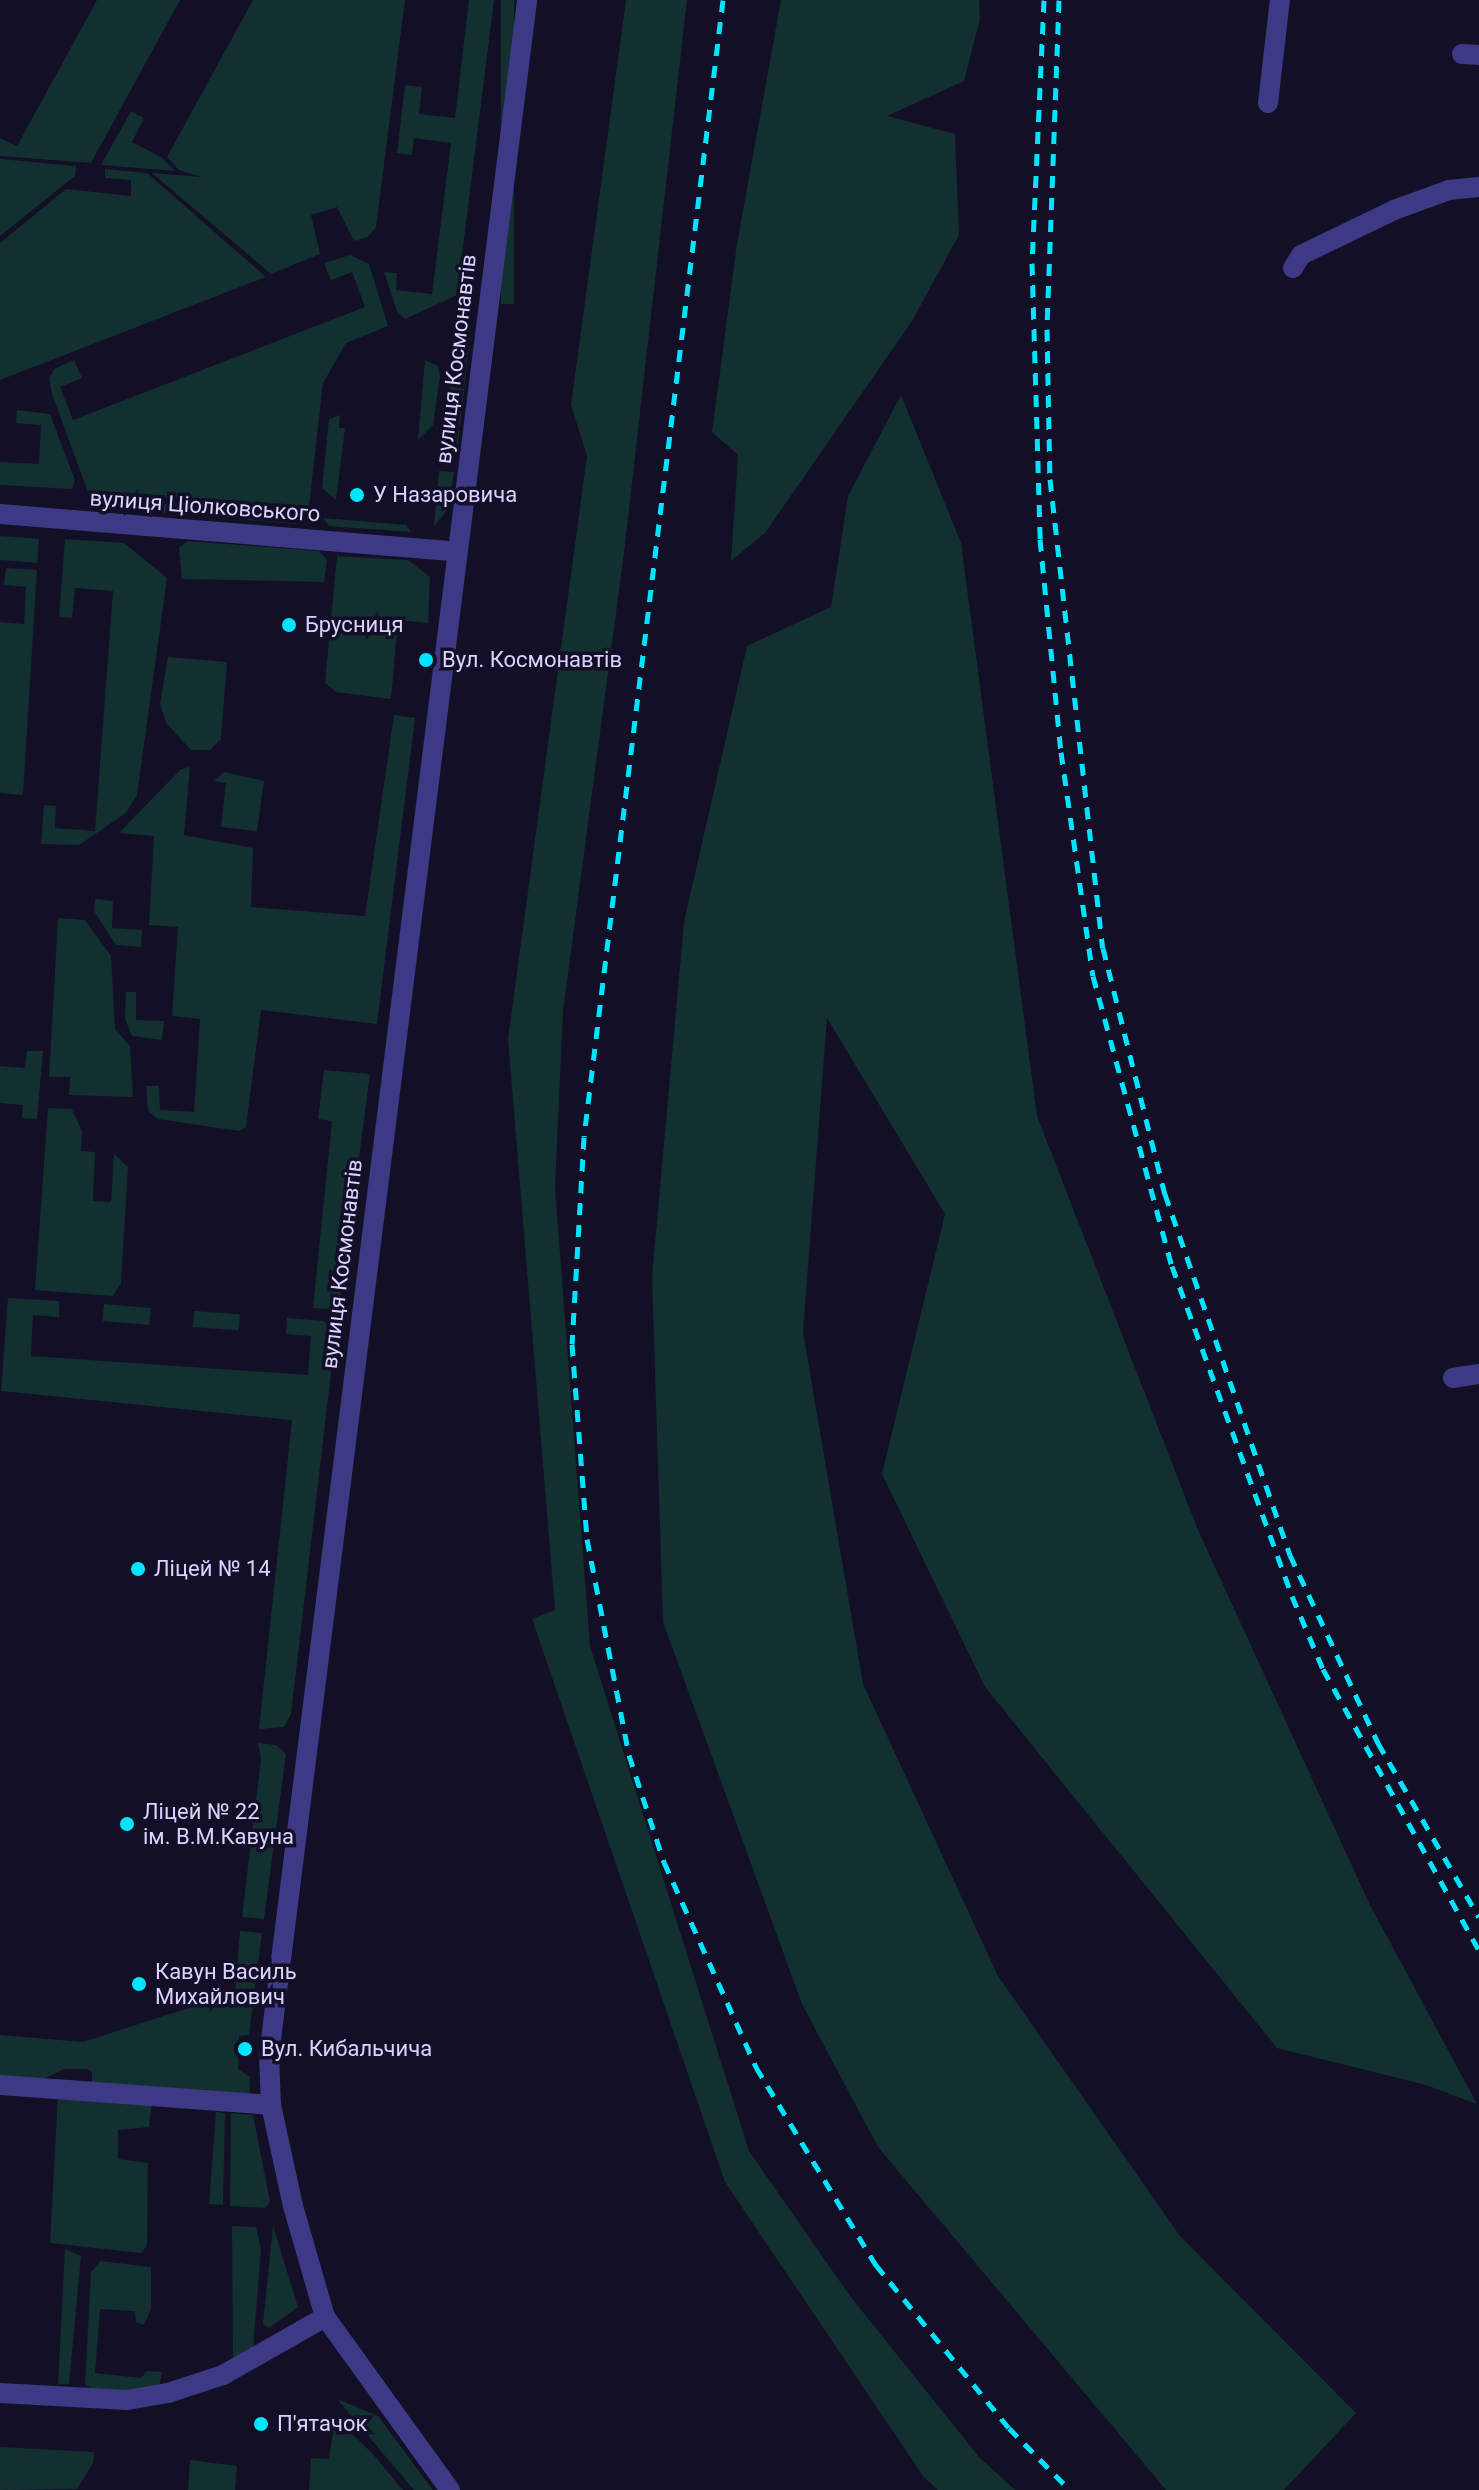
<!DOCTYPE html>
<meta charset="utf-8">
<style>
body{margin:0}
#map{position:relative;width:1479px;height:2490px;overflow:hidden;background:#130f26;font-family:Roboto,sans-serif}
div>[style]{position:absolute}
.green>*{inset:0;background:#12302f;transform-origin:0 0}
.minor>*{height:20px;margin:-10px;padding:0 10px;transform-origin:10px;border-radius:10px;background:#3d3a85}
.tertiary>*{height:20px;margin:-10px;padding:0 10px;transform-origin:10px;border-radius:10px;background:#3d3a85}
.rail>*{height:5px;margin-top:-2.5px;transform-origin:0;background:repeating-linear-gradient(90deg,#00e5ff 0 12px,transparent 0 22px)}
.dots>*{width:22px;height:22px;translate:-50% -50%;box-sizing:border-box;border:4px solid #130f26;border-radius:50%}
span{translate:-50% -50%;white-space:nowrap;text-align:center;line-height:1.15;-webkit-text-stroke:7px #130f26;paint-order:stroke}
.street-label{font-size:22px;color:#d9d4ff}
.poi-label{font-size:22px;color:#d9d4ff}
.left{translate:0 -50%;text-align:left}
</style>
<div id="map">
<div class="green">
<div style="clip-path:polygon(97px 0,180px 0,91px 163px,0 156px,0 138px,17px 146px)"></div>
<div style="clip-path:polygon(253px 0,405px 0,376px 227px,368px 237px,354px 241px,337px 207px,311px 215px,320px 254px,271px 274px,152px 173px,202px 177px,179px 170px,167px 157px)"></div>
<div style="clip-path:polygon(469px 0,494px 0,457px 295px,405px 319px,397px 311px,384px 272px,397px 273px,396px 290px,432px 294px,451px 143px,414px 138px,412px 155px,397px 153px,405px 85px,422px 87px,419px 114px,455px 118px)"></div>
<div style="left:501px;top:0;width:13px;height:304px"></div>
<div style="clip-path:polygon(626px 0,687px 0,624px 553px,563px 1011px,555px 1188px,590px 1646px,749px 2151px,850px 2296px,979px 2457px,1015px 2490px,938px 2490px,923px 2476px,725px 2182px,532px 1619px,555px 1610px,508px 1039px,587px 456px,571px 405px)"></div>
<div style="clip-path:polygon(781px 0,979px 0,980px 19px,964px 81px,887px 116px,955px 134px,959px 235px,912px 321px,765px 533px,731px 561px,738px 455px,712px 432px,737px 244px)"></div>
<div style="clip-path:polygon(131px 111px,144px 118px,132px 142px,161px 157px,175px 171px,101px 165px)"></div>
<div style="clip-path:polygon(0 159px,76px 166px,75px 176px,0 236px)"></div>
<div style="clip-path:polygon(105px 169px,147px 173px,266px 277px,0 380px,0 243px,66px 189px,131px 196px,131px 180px,105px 178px)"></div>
<div style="clip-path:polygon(350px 255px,369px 264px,388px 326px,346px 343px,323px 383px,309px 506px,88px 492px,52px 394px,49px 378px,54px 369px,74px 360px,82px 378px,60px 387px,73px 420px,365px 307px,352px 272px,331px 280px,324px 263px)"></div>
<div style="clip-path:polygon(458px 326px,471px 327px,458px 444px,443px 443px)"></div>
<div style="clip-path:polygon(425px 360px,438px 366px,440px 376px,433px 425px,418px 440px)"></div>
<div style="clip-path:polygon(901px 395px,961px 543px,1037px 1116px,1198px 1530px,1369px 1903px,1477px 2104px,1426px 2085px,1277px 2048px,985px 1687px,882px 1474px,945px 1214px,827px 1018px,803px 1332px,863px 1684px,998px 1976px,1180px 2236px,1356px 2413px,1284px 2490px,1166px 2490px,878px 2147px,802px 2004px,663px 1622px,652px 1277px,684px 922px,747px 646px,831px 607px,848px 496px)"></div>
<div style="clip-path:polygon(17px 410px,50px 414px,75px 480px,72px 489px,0 485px,0 462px,39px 464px,41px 425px,16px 423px)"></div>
<div style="clip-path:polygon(340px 415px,339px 428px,345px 428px,336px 500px,322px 488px,329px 419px)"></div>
<div style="clip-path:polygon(439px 471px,454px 472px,448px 509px,434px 526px)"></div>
<div style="clip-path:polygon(91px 499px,166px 504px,306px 515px,295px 524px,95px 507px)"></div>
<div style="clip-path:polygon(323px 518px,406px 525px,411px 532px,329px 526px)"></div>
<div style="left:0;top:536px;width:39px;height:24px;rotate:4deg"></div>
<div style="clip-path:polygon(65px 539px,124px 543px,167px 578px,137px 795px,126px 813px,79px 845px,41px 844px,44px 805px,56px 806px,55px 828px,95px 831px,113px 591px,75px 588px,72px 618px,59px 617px)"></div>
<div style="clip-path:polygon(187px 541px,319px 551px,327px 560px,324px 582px,182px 579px,179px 548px)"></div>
<div style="clip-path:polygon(337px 556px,408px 560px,430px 577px,428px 623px,398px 620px,391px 699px,336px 692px,325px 683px)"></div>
<div style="clip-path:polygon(6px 568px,37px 570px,23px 795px,0 793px,0 622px,24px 624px,26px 587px,4px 585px)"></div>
<div style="clip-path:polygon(168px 657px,227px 662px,221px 739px,210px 750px,191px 750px,166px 723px,160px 704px)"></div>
<div style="clip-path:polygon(394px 715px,415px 718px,377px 1024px,261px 1010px,246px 1127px,239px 1131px,158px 1119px,148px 1111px,146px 1086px,159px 1086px,160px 1110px,194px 1112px,200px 1019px,172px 1016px,178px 927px,149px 925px,154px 836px,119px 833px,181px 769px,190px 767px,184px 835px,253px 848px,251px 907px,365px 916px)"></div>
<div style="clip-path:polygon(224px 772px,264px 781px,257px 831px,221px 827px,226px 783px,214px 781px)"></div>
<div style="clip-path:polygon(95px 899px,113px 901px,112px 928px,142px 930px,141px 947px,116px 945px,94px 911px)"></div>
<div style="clip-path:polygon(58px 918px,85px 920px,111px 956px,115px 1029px,130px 1046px,133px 1097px,69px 1095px,70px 1077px,49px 1077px)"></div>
<div style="clip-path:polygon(126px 992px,136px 992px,136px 1020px,164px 1021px,162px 1040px,132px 1036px,125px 1019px)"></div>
<div style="clip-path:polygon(27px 1051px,43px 1051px,37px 1119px,22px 1118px,23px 1105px,0 1103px,0 1066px,25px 1068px)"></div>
<div style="clip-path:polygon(324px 1070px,370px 1074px,339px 1310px,313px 1308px,332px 1121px,318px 1119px)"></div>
<div style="clip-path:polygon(48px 1108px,72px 1109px,82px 1131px,81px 1151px,95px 1152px,93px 1201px,111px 1202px,114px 1154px,128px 1167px,121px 1283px,113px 1296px,35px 1290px)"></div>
<div style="clip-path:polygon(8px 1298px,59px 1301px,59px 1317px,33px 1315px,31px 1356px,308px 1375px,311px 1336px,286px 1334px,287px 1318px,337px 1322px,291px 1714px,284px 1727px,259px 1729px,292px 1420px,1px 1391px)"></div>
<div style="left:104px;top:1304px;width:47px;height:17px;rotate:5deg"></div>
<div style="left:194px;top:1311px;width:46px;height:16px;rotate:4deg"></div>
<div style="clip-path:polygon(258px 1743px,276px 1745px,286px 1754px,264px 1919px,242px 1917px,261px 1759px)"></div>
<div style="clip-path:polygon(240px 1931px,262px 1933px,249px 2035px,239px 2036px,238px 2069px,250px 2077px,249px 2099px,92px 2086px,92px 2072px,86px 2069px,64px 2069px,38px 2082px,0 2079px,0 2035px,83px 2042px,235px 1993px)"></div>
<div style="clip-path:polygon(58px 2095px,152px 2101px,149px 2127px,118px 2130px,118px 2159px,148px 2163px,147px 2246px,141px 2253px,50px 2243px)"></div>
<div style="clip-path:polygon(216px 2112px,225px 2113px,223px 2205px,209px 2204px)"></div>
<div style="clip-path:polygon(231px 2113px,253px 2115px,270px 2202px,265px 2208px,230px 2206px)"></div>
<div style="clip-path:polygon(232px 2226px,256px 2227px,261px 2249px,253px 2349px,233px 2361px)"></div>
<div style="clip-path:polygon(273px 2226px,298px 2307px,269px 2328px,263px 2324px)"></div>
<div style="clip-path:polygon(65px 2249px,81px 2256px,69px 2384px,58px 2384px)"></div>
<div style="clip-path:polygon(101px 2261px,151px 2267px,151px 2309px,144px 2325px,136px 2322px,135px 2311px,100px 2309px,95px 2373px,141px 2378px,147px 2371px,162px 2372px,160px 2383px,150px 2391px,92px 2389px,85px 2384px,91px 2272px)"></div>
<div style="clip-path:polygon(337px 2399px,378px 2416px,433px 2490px,414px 2490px)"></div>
<div style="clip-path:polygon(335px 2418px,372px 2453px,403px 2490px,309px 2490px,311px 2458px,329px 2459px)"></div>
<div style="clip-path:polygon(0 2447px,94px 2452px,93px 2463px,77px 2489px,0 2490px)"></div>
<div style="clip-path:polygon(190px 2460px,237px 2466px,235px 2490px,188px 2490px)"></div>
</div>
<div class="minor">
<div style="left:1462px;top:54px;width:17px;rotate:3deg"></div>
<div style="left:1268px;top:103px;width:104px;rotate:-83.4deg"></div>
<div style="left:1293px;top:268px;width:15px;rotate:-58deg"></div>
<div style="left:1301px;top:255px;width:103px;rotate:-25.8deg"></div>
<div style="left:1394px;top:210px;width:59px;rotate:-20deg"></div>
<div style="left:1449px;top:190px;width:30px;rotate:-6deg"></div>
<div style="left:1453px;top:1378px;width:26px;rotate:-9deg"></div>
<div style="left:0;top:2085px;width:272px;rotate:4.2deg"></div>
<div style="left:0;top:2393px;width:127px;rotate:3.2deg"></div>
<div style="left:127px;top:2400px;width:42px;rotate:-9.7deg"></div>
<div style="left:168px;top:2393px;width:58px;rotate:-18.1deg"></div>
<div style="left:223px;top:2375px;width:117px;rotate:-29.6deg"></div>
</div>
<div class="tertiary">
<div style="left:0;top:514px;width:456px;rotate:4.7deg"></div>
<div style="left:450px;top:2490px;width:213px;rotate:-125.8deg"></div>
<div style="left:325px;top:2317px;width:116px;rotate:-106.1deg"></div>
<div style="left:293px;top:2206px;width:103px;rotate:-102.3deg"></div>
<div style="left:271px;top:2105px;width:50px;rotate:-92.3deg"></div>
<div style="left:269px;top:2055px;width:2071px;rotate:-82.84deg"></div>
</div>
<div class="rail">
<div style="left:723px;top:0;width:1145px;rotate:96.97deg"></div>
<div style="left:584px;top:1137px;width:207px;rotate:93.3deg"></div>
<div style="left:572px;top:1344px;width:196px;rotate:85.6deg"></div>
<div style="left:587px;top:1539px;width:220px;rotate:79deg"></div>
<div style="left:629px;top:1755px;width:113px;rotate:71.9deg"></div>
<div style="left:664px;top:1862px;width:225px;rotate:65.8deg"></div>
<div style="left:756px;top:2067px;width:232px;rotate:58.8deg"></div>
<div style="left:876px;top:2265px;width:210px;rotate:50.8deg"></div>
<div style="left:1009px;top:2428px;width:87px;rotate:45.5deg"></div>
<div style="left:1044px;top:0;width:263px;rotate:92.6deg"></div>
<div style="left:1032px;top:263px;width:276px;rotate:88.3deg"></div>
<div style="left:1040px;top:539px;width:214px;rotate:84.4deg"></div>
<div style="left:1061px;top:752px;width:226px;rotate:81.9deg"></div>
<div style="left:1093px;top:976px;width:301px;rotate:74.8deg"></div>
<div style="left:1172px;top:1266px;width:351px;rotate:70deg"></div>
<div style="left:1292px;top:1596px;width:79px;rotate:67deg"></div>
<div style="left:1323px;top:1669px;width:322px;rotate:61deg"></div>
<div style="left:1059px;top:0;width:329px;rotate:92.1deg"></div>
<div style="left:1047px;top:329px;width:150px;rotate:88.9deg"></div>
<div style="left:1050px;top:479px;width:472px;rotate:83.6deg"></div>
<div style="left:1103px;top:948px;width:254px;rotate:75.9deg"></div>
<div style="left:1165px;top:1194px;width:382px;rotate:70.9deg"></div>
<div style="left:1290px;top:1555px;width:208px;rotate:64.9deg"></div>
<div style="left:1378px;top:1743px;width:201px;rotate:59.9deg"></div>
</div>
<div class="dots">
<div style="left:357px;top:495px;background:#00e5ff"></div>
<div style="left:289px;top:625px;background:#00e5ff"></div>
<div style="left:426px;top:660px;background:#00e5ff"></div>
<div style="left:138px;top:1569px;background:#00e5ff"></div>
<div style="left:127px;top:1824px;background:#00e5ff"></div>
<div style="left:139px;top:1984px;background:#00e5ff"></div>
<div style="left:245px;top:2049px;background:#00e5ff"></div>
<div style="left:261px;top:2424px;background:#00e5ff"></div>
</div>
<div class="street-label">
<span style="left:456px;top:359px;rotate:-83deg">вулиця Космонавтів</span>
<span style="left:205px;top:506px;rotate:4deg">вулиця Ціолковського</span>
<span style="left:342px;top:1264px;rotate:-83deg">вулиця Космонавтів</span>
</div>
<div class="poi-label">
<span class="left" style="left:373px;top:495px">У Назаровича</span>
<span class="left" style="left:305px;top:625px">Брусниця</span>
<span class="left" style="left:442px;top:660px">Вул. Космонавтів</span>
<span class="left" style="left:154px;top:1569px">Ліцей № 14</span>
<span class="left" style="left:143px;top:1824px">Ліцей № 22<br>ім. В.М.Кавуна</span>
<span class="left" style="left:155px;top:1984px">Кавун Василь<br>Михайлович</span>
<span class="left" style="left:261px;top:2049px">Вул. Кибальчича</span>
<span class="left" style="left:277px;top:2424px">П'ятачок</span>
</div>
</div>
